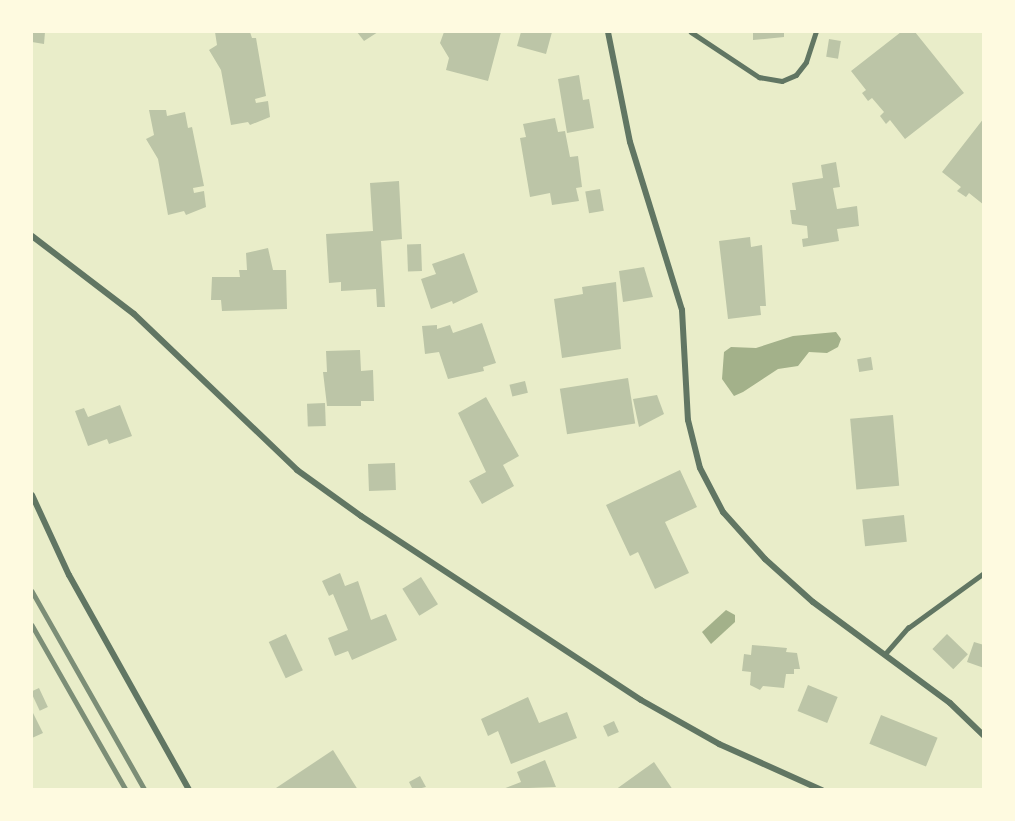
<!DOCTYPE html>
<style>
body{margin:0}
#map{position:relative;width:1015px;height:821px;overflow:hidden;background:#e9edc9;font-family:Jost,sans-serif}
div>[style]{position:absolute}
.water>*{inset:0;background:#a3b18a}
.building>*{inset:0;background:#bcc5a7;transform-origin:0 0}
.service>*{height:4.5px;margin:-2.25px;padding:0 2.25px;transform-origin:2.25px;border-radius:2.25px;background:#617663}
.minor>*{height:6px;margin:-3px;padding:0 3px;transform-origin:3px;border-radius:3px;background:#617663}
.rail>*{height:4.5px;margin:-2.25px;padding:0 2.25px;transform-origin:2.25px;border-radius:2.25px;background:#7c8e77}
span{translate:-50% -50%;white-space:nowrap;text-align:center;line-height:1.15;-webkit-text-stroke:6px #fefae0;paint-order:stroke}
.frame{position:absolute;inset:0;border:33px solid #fefae0;pointer-events:none}
</style>
<div id="map">
<div class="water">
<div style="clip-path:polygon(836px 332px,841px 339px,838px 347px,827px 353px,809px 352px,798px 366px,778px 369px,743px 392px,734px 396px,722px 379px,724px 352px,731px 347px,756px 348px,793px 336px)"></div>
<div style="clip-path:polygon(726px 610px,735px 615px,735px 622px,711px 644px,702px 632px)"></div>
</div>
<div class="building">
<div style="clip-path:polygon(32px 32px,45px 32px,44px 44px,32px 42px)"></div>
<div style="clip-path:polygon(215px 32px,250px 32px,252px 38px,256px 38px,266px 96px,255px 99px,256px 103px,268px 101px,270px 117px,250px 125px,248px 122px,231px 125px,221px 70px,209px 50px,217px 45px)"></div>
<div style="clip-path:polygon(357px 32px,378px 32px,364px 41px)"></div>
<div style="clip-path:polygon(444px 32px,501px 32px,488px 81px,446px 70px,449px 58px,440px 43px)"></div>
<div style="clip-path:polygon(521px 32px,552px 32px,546px 54px,517px 46px)"></div>
<div style="clip-path:polygon(753px 32px,784px 32px,784px 37px,753px 40px)"></div>
<div style="clip-path:polygon(901px 32px,915px 32px,964px 93px,905px 139px,890px 120px,886px 124px,880px 116px,884px 112px,872px 98px,868px 101px,862px 93px,866px 90px,851px 71px)"></div>
<div style="left:829px;top:39px;width:12px;height:18px;rotate:9deg"></div>
<div style="clip-path:polygon(579px 75px,583px 100px,589px 99px,594px 128px,567px 133px,558px 79px)"></div>
<div style="clip-path:polygon(149px 110px,166px 110px,167px 116px,185px 112px,188px 128px,192px 127px,204px 186px,193px 188px,194px 193px,204px 191px,206px 207px,186px 215px,184px 211px,168px 215px,158px 159px,146px 139px,154px 135px)"></div>
<div style="clip-path:polygon(555px 118px,558px 132px,565px 131px,570px 157px,578px 156px,582px 187px,576px 188px,579px 201px,552px 205px,550px 193px,530px 197px,520px 138px,526px 137px,523px 124px)"></div>
<div style="clip-path:polygon(984px 118px,984px 205px,969px 193px,966px 197px,957px 191px,961px 187px,942px 172px)"></div>
<div style="clip-path:polygon(836px 162px,840px 187px,833px 188px,837px 209px,857px 206px,859px 226px,837px 229px,839px 241px,803px 247px,802px 239px,808px 238px,807px 226px,792px 224px,790px 210px,796px 210px,792px 183px,823px 178px,821px 165px)"></div>
<div style="clip-path:polygon(399px 181px,402px 239px,381px 241px,385px 307px,377px 307px,376px 289px,341px 291px,341px 282px,329px 283px,326px 234px,373px 231px,370px 183px)"></div>
<div style="left:600px;top:189px;width:22px;height:15px;rotate:80deg"></div>
<div style="clip-path:polygon(750px 237px,751px 247px,762px 245px,766px 306px,760px 306px,761px 315px,728px 319px,719px 241px)"></div>
<div style="left:421px;top:244px;width:27px;height:14px;rotate:88deg"></div>
<div style="clip-path:polygon(268px 248px,273px 270px,286px 270px,287px 309px,222px 311px,221px 300px,211px 300px,212px 277px,240px 277px,239px 270px,247px 270px,246px 253px)"></div>
<div style="clip-path:polygon(464px 253px,478px 292px,453px 304px,452px 301px,431px 309px,421px 279px,436px 274px,432px 264px)"></div>
<div style="clip-path:polygon(644px 267px,653px 297px,623px 302px,619px 271px)"></div>
<div style="clip-path:polygon(616px 282px,621px 349px,562px 358px,554px 299px,583px 294px,582px 287px)"></div>
<div style="clip-path:polygon(482px 323px,496px 363px,483px 367px,484px 371px,448px 379px,439px 352px,425px 354px,422px 326px,437px 325px,437px 329px,450px 325px,453px 333px)"></div>
<div style="clip-path:polygon(360px 350px,361px 371px,373px 370px,374px 401px,361px 401px,361px 406px,327px 406px,323px 372px,327px 372px,326px 351px)"></div>
<div style="left:871px;top:357px;width:13px;height:14px;rotate:81deg"></div>
<div style="left:628px;top:378px;width:46px;height:69px;rotate:81deg"></div>
<div style="left:525px;top:381px;width:12px;height:16px;rotate:76deg"></div>
<div style="clip-path:polygon(657px 395px,664px 414px,639px 427px,633px 399px)"></div>
<div style="clip-path:polygon(486px 397px,519px 456px,503px 465px,514px 486px,482px 504px,469px 481px,486px 472px,458px 413px)"></div>
<div style="left:325px;top:403px;width:23px;height:18px;rotate:88deg"></div>
<div style="clip-path:polygon(120px 405px,132px 436px,109px 444px,107px 439px,88px 446px,75px 411px,84px 408px,88px 417px)"></div>
<div style="left:893px;top:415px;width:71px;height:43px;rotate:85deg"></div>
<div style="left:395px;top:463px;width:27px;height:27px;rotate:88deg"></div>
<div style="clip-path:polygon(680px 470px,697px 507px,665px 522px,689px 573px,655px 589px,638px 552px,630px 556px,606px 505px)"></div>
<div style="left:904px;top:515px;width:27px;height:42px;rotate:84deg"></div>
<div style="clip-path:polygon(340px 573px,345px 586px,358px 581px,371px 620px,386px 614px,397px 640px,352px 660px,348px 651px,335px 656px,328px 638px,348px 630px,333px 594px,329px 596px,322px 581px)"></div>
<div style="left:421px;top:577px;width:32px;height:22px;rotate:58deg"></div>
<div style="left:286px;top:634px;width:40px;height:19px;rotate:65deg"></div>
<div style="left:947px;top:634px;width:29px;height:21px;rotate:44deg"></div>
<div style="clip-path:polygon(974px 642px,984px 645px,984px 668px,967px 662px)"></div>
<div style="clip-path:polygon(752px 645px,787px 648px,786px 652px,797px 653px,800px 669px,794px 669px,794px 674px,786px 674px,784px 688px,763px 686px,760px 690px,750px 685px,751px 672px,742px 671px,744px 654px,751px 655px)"></div>
<div style="left:808px;top:685px;width:32px;height:28px;rotate:22deg"></div>
<div style="left:39px;top:688px;width:21px;height:9px;rotate:65deg"></div>
<div style="clip-path:polygon(528px 697px,539px 723px,567px 712px,577px 738px,511px 764px,498px 731px,488px 736px,481px 719px)"></div>
<div style="clip-path:polygon(32px 711px,43px 733px,32px 738px)"></div>
<div style="left:881px;top:715px;width:61px;height:31px;rotate:22deg"></div>
<div style="left:614px;top:721px;width:12px;height:12px;rotate:66deg"></div>
<div style="clip-path:polygon(333px 750px,358px 790px,273px 790px)"></div>
<div style="clip-path:polygon(545px 760px,556px 787px,503px 789px,521px 782px,517px 772px)"></div>
<div style="clip-path:polygon(654px 762px,673px 790px,615px 790px)"></div>
<div style="clip-path:polygon(420px 776px,426px 787px,413px 790px,409px 782px)"></div>
</div>
<div class="service">
<div style="left:691px;top:32px;width:82px;rotate:33.5deg"></div>
<div style="left:759px;top:77px;width:23px;rotate:10deg"></div>
<div style="left:782px;top:81px;width:15px;rotate:-23deg"></div>
<div style="left:796px;top:75px;width:16px;rotate:-52deg"></div>
<div style="left:806px;top:62px;width:32px;rotate:-72deg"></div>
<div style="left:885px;top:654px;width:35px;rotate:-49deg"></div>
<div style="left:908px;top:628px;width:94px;rotate:-35.9deg"></div>
</div>
<div class="minor">
<div style="left:608px;top:32px;width:112px;rotate:78.7deg"></div>
<div style="left:630px;top:142px;width:176px;rotate:72.8deg"></div>
<div style="left:682px;top:310px;width:110px;rotate:86.9deg"></div>
<div style="left:688px;top:420px;width:49px;rotate:76deg"></div>
<div style="left:700px;top:468px;width:50px;rotate:62.4deg"></div>
<div style="left:723px;top:512px;width:63px;rotate:48.2deg"></div>
<div style="left:765px;top:559px;width:64px;rotate:41.9deg"></div>
<div style="left:813px;top:602px;width:170px;rotate:36.4deg"></div>
<div style="left:950px;top:703px;width:47px;rotate:44.1deg"></div>
<div style="left:32px;top:236px;width:128px;rotate:37.4deg"></div>
<div style="left:134px;top:314px;width:226px;rotate:43.7deg"></div>
<div style="left:297px;top:470px;width:79px;rotate:35.7deg"></div>
<div style="left:361px;top:516px;width:335px;rotate:33.3deg"></div>
<div style="left:641px;top:700px;width:90px;rotate:29.4deg"></div>
<div style="left:719px;top:744px;width:113px;rotate:24.1deg"></div>
<div style="left:32px;top:495px;width:88px;rotate:65.2deg"></div>
<div style="left:69px;top:575px;width:246px;rotate:60.8deg"></div>
</div>
<div class="rail">
<div style="left:32px;top:591px;width:229px;rotate:60.4deg"></div>
<div style="left:32px;top:625px;width:190px;rotate:60.3deg"></div>
</div>
<div class="frame"></div>
</div>
